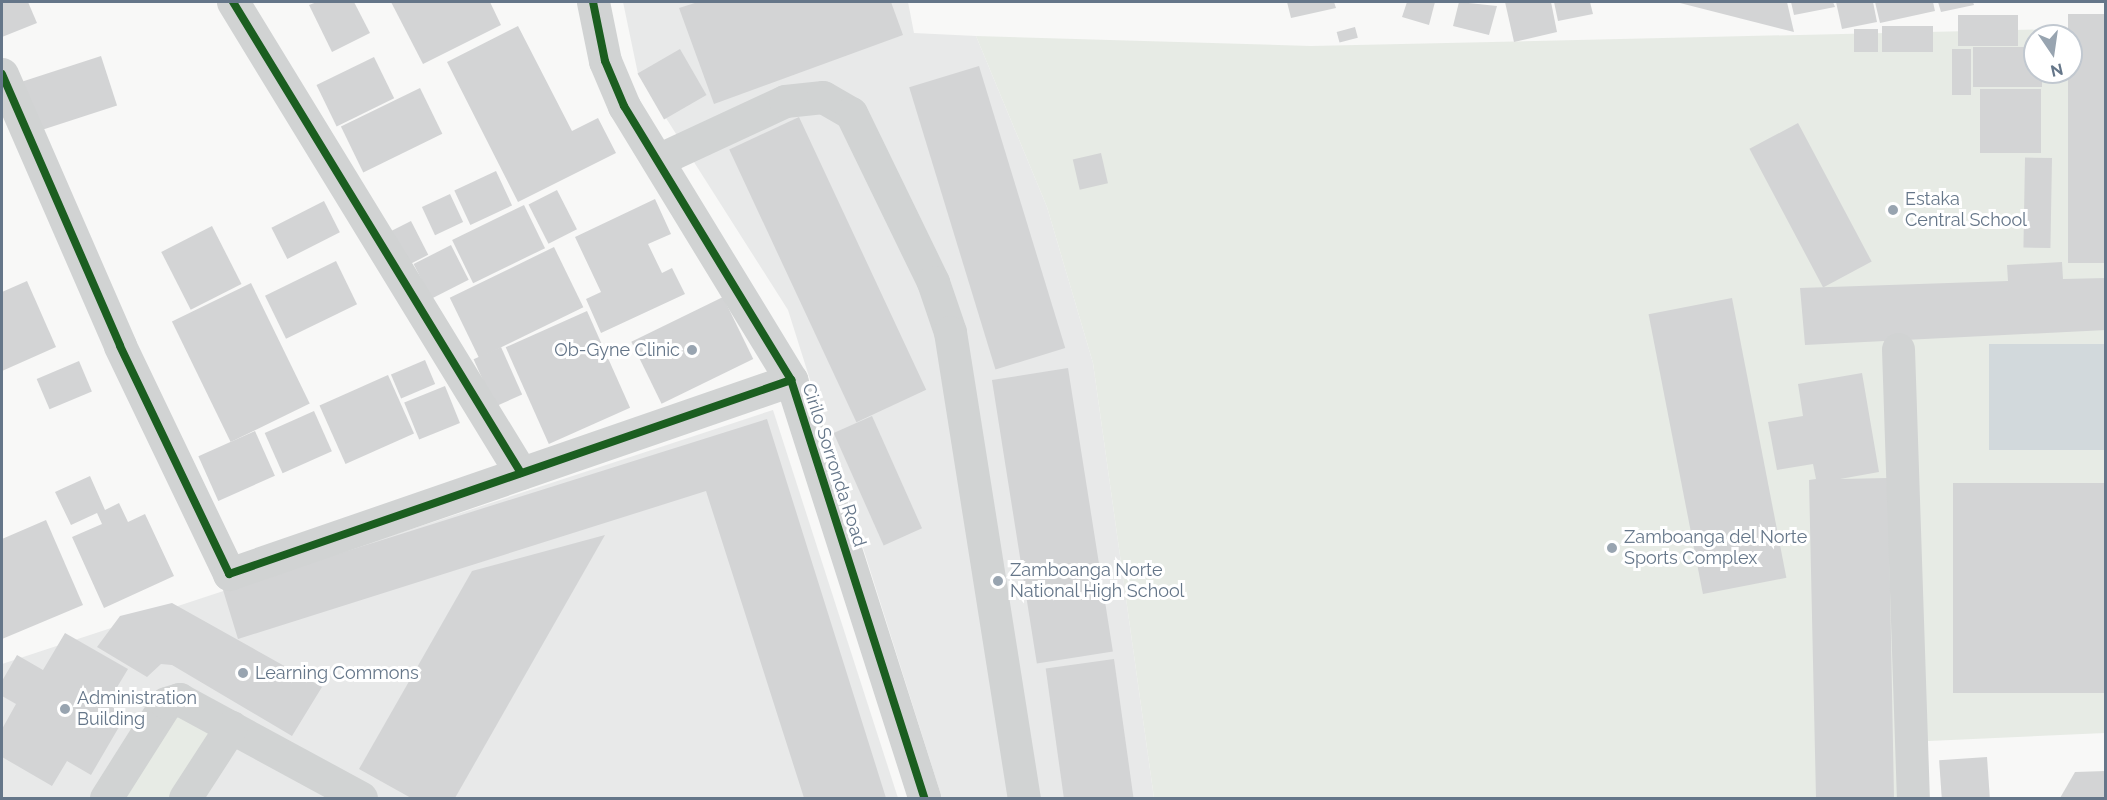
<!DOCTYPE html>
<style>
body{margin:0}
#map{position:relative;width:2107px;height:800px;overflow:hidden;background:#f8f8f7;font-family:Raleway,sans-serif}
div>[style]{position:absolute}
.built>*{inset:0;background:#e8e9e9}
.green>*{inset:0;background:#e7ebe5}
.water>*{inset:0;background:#d2d9dc;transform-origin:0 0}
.building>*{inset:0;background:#d3d4d5;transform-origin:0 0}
.minor>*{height:33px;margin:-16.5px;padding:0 16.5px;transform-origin:16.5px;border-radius:16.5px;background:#d1d3d3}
.cycleway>*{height:8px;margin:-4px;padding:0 4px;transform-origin:4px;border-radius:4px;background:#1b5e20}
.dots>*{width:16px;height:16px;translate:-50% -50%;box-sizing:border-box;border:3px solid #fff;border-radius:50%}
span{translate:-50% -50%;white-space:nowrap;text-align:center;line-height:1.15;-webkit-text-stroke:6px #fff;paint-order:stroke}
.poi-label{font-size:18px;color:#657689}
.left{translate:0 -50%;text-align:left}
.right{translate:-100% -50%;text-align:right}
.street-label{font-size:18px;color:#657689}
.frame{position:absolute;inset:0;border:3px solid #657689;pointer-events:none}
.north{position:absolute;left:2023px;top:24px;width:60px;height:60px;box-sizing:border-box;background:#fff;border:2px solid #c1c8d0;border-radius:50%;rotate:167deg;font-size:16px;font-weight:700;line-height:24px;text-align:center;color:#657689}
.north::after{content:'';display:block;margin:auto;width:21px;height:27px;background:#98a4b0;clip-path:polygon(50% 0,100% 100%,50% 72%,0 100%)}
</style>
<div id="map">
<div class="built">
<div style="clip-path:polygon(623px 2px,908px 2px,914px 33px,976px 36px,1047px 207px,1093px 363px,1154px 798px,942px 798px,788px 310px,638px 74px)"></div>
<div style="clip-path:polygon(773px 410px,898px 798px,2px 798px,2px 664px)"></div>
</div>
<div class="green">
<div style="clip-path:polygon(evenodd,2105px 28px,2105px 733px,1907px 742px,1906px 798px,1154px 798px,1093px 363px,1047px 207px,976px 36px,1311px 46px,2105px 28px,2035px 36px,2071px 36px,2071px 72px,2035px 72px,2035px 36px)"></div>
<div style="clip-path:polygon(177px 716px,214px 736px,172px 798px,119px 798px)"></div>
</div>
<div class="water">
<div style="left:2105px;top:344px;width:106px;height:116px;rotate:90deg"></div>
</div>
<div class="building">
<div style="clip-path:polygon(2px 2px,28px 2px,37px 23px,2px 37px)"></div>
<div style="clip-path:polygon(317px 2px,354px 2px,370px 33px,332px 52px,309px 5px)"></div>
<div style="clip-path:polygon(391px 2px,490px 2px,501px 25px,423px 64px)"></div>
<div style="clip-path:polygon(698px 2px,891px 2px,903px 35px,714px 104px,679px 8px)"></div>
<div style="clip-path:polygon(1287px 2px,1334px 2px,1336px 8px,1291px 18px)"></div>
<div style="clip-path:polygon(1407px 2px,1435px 2px,1429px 25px,1402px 17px)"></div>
<div style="clip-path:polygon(1459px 2px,1497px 6px,1489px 35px,1453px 26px)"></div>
<div style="clip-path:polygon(1505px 2px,1551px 2px,1557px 32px,1514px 42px)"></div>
<div style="clip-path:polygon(1554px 2px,1590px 2px,1593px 14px,1558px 21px)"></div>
<div style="clip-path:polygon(1676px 2px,1787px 2px,1794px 32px)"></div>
<div style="clip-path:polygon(1791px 2px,1833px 2px,1835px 7px,1794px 15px)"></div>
<div style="clip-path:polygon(1836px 2px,1873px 2px,1877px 22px,1842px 29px)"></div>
<div style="clip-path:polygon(1875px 2px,1933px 2px,1935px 11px,1880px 23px)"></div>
<div style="clip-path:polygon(1938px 2px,1973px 2px,1974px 5px,1941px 12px)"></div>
<div style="left:2068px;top:14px;width:38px;height:249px"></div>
<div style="left:1958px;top:15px;width:60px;height:31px"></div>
<div style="clip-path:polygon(518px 26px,572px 131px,598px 118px,616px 153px,518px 202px,447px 62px)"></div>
<div style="left:1882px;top:26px;width:51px;height:26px"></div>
<div style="left:1355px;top:27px;width:11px;height:19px;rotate:75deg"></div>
<div style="left:1854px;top:29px;width:24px;height:23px"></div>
<div style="clip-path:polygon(1973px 47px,2035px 47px,2035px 72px,2042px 72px,2042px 87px,1973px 87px)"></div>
<div style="left:680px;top:49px;width:53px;height:49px;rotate:60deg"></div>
<div style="left:1952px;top:49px;width:19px;height:46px"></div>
<div style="left:101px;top:56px;width:52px;height:93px;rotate:72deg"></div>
<div style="left:374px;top:57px;width:46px;height:64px;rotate:64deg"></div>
<div style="left:979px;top:66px;width:295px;height:73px;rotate:73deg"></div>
<div style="left:420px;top:88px;width:51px;height:88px;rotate:64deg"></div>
<div style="left:1980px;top:89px;width:61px;height:64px"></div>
<div style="left:799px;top:117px;width:301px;height:77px;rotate:65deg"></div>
<div style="left:1798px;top:123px;width:157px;height:55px;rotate:62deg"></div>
<div style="left:1101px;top:153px;width:31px;height:29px;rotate:77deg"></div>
<div style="left:2052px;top:158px;width:90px;height:27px;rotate:91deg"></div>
<div style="left:496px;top:171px;width:38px;height:46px;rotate:65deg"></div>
<div style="left:557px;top:190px;width:44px;height:32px;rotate:63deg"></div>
<div style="left:450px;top:194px;width:31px;height:31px;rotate:65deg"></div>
<div style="clip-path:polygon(655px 199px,671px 234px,648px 244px,662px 273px,672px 268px,685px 294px,601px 333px,586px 299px,601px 292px,575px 237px)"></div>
<div style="left:324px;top:201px;width:35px;height:59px;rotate:63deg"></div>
<div style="left:524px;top:205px;width:48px;height:80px;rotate:64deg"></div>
<div style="left:411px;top:221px;width:38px;height:30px;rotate:63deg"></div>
<div style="left:212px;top:226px;width:65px;height:57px;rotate:63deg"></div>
<div style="left:451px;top:245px;width:39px;height:42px;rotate:63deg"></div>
<div style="left:554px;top:247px;width:67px;height:116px;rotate:64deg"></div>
<div style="left:336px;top:261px;width:48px;height:79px;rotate:64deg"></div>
<div style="clip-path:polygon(2062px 262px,2063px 279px,2106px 278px,2106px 330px,1805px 345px,1800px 288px,2008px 281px,2007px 265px)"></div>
<div style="clip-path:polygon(27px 281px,56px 347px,2px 371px,2px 292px)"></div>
<div style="left:251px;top:283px;width:134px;height:88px;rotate:64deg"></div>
<div style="left:723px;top:297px;width:69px;height:102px;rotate:64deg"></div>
<div style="left:1732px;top:298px;width:285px;height:85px;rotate:79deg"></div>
<div style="left:587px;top:311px;width:106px;height:89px;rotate:66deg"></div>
<div style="left:501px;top:347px;width:52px;height:30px;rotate:66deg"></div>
<div style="left:425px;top:360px;width:26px;height:37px;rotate:67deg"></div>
<div style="left:79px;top:361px;width:33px;height:46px;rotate:67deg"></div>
<div style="left:1068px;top:368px;width:287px;height:77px;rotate:81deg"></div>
<div style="clip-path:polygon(1862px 373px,1879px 472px,1840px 479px,1888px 478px,1894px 798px,1816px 798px,1809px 480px,1816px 479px,1813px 464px,1777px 470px,1768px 422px,1803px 416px,1798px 384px)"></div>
<div style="left:388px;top:375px;width:64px;height:75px;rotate:66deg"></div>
<div style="left:445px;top:386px;width:40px;height:44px;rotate:68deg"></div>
<div style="left:314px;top:411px;width:44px;height:54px;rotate:66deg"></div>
<div style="left:872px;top:416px;width:123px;height:42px;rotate:66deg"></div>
<div style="clip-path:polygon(767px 419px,886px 798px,804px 798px,706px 491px,238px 639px,223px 590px)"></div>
<div style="left:255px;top:431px;width:49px;height:62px;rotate:66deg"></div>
<div style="clip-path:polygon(90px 476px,105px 510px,119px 503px,128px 522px,145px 514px,174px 576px,104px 608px,72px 537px,102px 524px,97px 513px,71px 525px,55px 492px)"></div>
<div style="left:2106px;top:483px;width:210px;height:153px;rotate:90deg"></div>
<div style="clip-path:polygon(46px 520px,83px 605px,2px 639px,2px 539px)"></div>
<div style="clip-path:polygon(605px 535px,455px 798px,411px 798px,359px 769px,472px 571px)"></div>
<div style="clip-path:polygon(172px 603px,322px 687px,292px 736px,172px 665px,161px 664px,147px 677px,97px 647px,120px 616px)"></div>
<div style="clip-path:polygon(65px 633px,128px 669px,107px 704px,126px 715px,91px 775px,67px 761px,52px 786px,2px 757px,2px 729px,16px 704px,2px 696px,2px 681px,17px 655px,43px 670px)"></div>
<div style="left:1114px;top:659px;width:140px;height:69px;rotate:82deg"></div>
<div style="left:1987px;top:757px;width:41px;height:48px;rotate:86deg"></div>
<div style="clip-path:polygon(2106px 771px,2106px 798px,2060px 798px,2075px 772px)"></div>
</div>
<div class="minor">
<div style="left:233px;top:2px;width:552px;rotate:58.56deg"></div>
<div style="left:593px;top:2px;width:60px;rotate:78.5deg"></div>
<div style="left:605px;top:61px;width:49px;rotate:67.1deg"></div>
<div style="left:624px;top:106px;width:321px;rotate:58.6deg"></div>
<div style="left:791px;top:380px;width:439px;rotate:72.3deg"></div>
<div style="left:2px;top:74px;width:296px;rotate:66.5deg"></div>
<div style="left:120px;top:346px;width:253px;rotate:64.4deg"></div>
<div style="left:229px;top:574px;width:595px;rotate:-19.04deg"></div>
<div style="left:658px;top:160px;width:140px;rotate:-24.9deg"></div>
<div style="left:785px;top:101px;width:38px;rotate:-6deg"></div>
<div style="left:823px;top:97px;width:32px;rotate:30deg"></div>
<div style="left:851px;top:113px;width:188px;rotate:64.1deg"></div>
<div style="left:933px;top:282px;width:53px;rotate:71.2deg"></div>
<div style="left:950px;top:332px;width:472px;rotate:81deg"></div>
<div style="left:1898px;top:349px;width:449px;rotate:88.1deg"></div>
<div style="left:106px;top:798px;width:112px;rotate:-57.7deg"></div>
<div style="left:166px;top:703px;width:14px;rotate:-17deg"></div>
<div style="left:179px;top:699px;width:207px;rotate:28.5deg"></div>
<div style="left:185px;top:798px;width:85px;rotate:-57.1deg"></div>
</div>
<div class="cycleway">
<div style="left:233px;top:2px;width:552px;rotate:58.56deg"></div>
<div style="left:593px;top:2px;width:60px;rotate:78.5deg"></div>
<div style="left:605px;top:61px;width:49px;rotate:67.1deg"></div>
<div style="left:624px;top:106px;width:321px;rotate:58.6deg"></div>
<div style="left:791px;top:380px;width:439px;rotate:72.3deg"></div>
<div style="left:2px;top:74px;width:296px;rotate:66.5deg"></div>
<div style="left:120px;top:346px;width:253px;rotate:64.4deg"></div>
<div style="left:229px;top:574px;width:595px;rotate:-19.04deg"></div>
</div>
<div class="dots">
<div style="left:1893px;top:210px;background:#98a4b0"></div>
<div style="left:692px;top:350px;background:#98a4b0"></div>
<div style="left:1612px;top:548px;background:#98a4b0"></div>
<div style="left:998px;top:581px;background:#98a4b0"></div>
<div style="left:243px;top:673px;background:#98a4b0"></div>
<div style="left:65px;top:709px;background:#98a4b0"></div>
</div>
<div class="poi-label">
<span class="left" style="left:1905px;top:210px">Estaka<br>Central School</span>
<span class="right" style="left:680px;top:350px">Ob-Gyne Clinic</span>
<span class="left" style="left:1624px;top:548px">Zamboanga del Norte<br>Sports Complex</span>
<span class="left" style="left:1010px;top:581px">Zamboanga Norte<br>National High School</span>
<span class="left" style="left:255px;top:673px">Learning Commons</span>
<span class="left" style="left:77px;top:709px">Administration<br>Building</span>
</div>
<div class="street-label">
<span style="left:834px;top:465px;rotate:72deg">Cirilo Sorronda Road</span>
</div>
<div class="frame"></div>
<div class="north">N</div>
</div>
